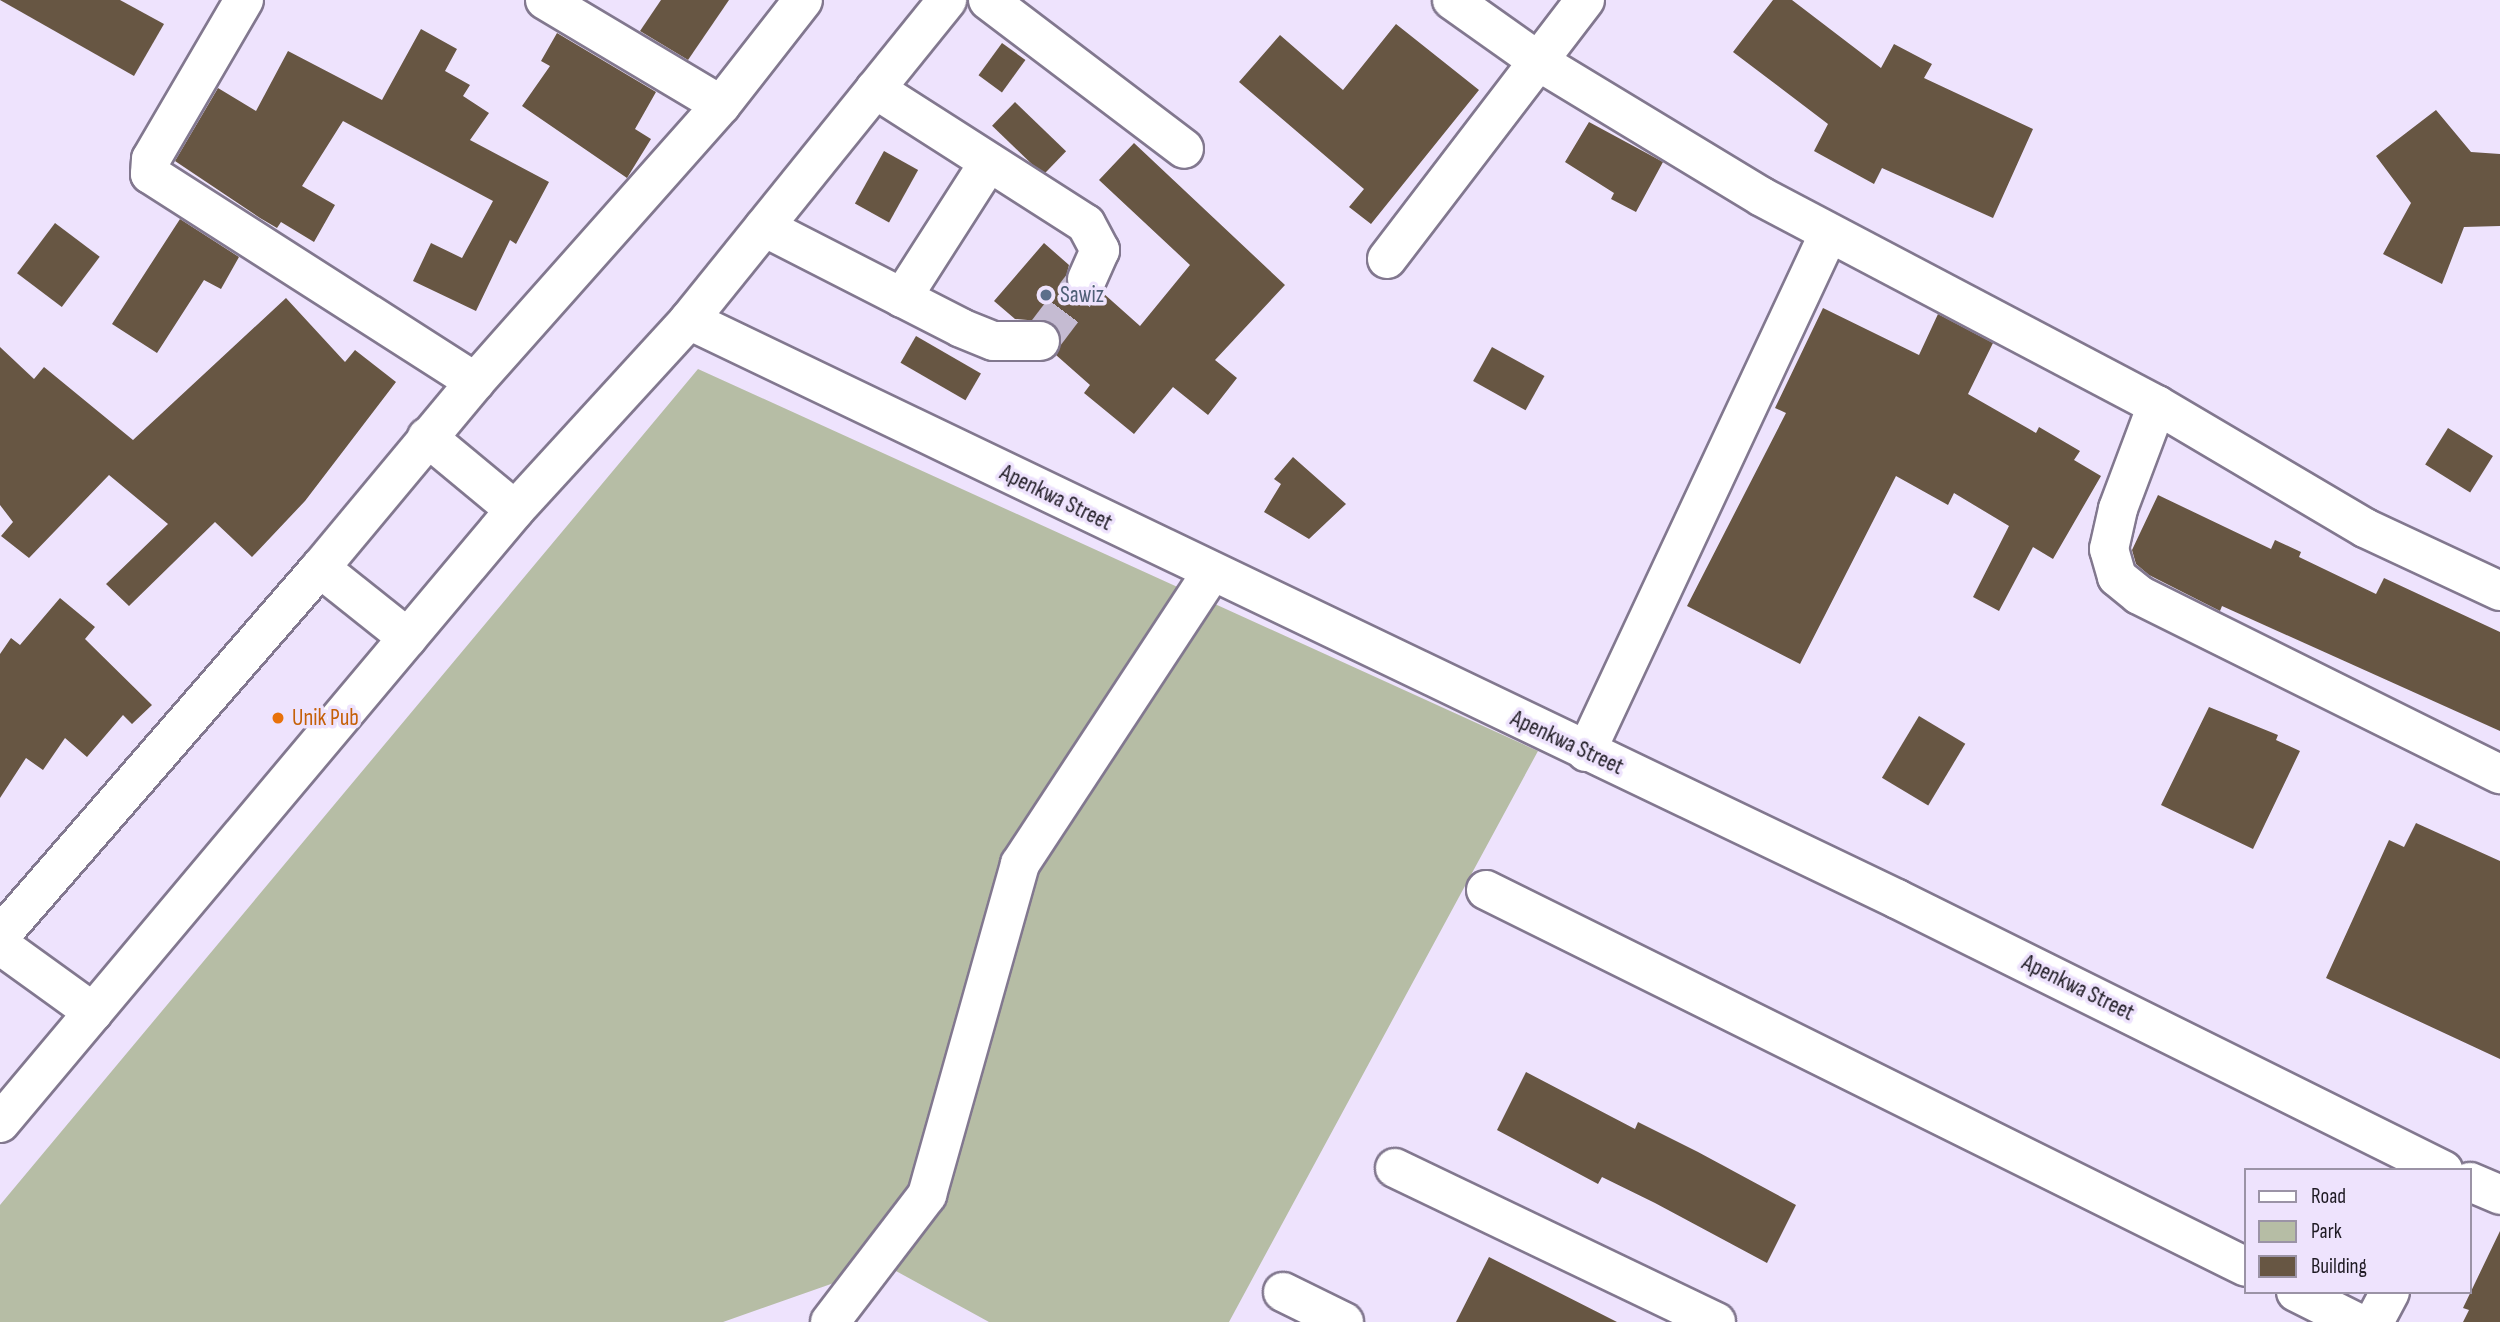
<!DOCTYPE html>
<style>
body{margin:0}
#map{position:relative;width:2500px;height:1322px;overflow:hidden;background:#eee3fd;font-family:"Sofia Sans Condensed",sans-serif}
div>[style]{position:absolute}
.green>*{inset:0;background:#b6bda5}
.building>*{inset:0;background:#675643;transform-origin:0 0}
.minor-tunnel>*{height:38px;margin-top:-19px;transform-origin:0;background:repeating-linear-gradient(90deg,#c5bbd2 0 38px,transparent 0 57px)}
.roads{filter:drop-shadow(2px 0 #82788f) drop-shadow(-2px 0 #82788f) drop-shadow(0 2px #82788f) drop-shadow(0 -2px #82788f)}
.minor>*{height:38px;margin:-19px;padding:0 19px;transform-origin:19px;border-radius:19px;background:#fff}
.highway>*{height:38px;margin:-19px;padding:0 19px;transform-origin:19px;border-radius:19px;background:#fff}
.dots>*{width:19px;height:19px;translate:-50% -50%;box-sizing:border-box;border:4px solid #eee3fd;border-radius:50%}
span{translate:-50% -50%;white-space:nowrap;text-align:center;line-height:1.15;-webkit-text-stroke:7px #eee3fd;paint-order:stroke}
.service-label{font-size:23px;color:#4e5e75}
.left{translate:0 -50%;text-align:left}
.street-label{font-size:23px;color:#1f1b24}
.food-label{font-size:23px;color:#c56008}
.legend{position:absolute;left:2244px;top:1168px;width:228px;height:126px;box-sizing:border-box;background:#eee3fd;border:2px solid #9b93a6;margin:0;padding:9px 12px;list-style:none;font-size:21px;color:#1f1b24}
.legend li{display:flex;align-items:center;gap:14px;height:35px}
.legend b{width:35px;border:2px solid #9b93a6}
</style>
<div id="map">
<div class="green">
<div style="clip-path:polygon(698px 369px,1538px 751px,1229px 1322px,989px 1322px,885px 1265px,723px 1322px,0 1322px,0 1205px)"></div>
</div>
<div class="building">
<div style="clip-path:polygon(0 0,120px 0,164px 24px,134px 76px)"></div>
<div style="clip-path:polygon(661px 0,729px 0,688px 60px,640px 31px)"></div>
<div style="clip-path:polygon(1773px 0,1792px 0,1881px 68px,1894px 44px,1932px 64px,1924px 78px,2033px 129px,1993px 218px,1882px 168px,1874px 184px,1814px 151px,1828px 124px,1733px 52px)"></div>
<div style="clip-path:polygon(1396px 24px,1479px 90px,1371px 224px,1349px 207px,1364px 189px,1239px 82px,1280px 35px,1343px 90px)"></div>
<div style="clip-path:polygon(421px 29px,457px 49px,445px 71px,470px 85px,463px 96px,489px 113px,470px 140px,549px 182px,516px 244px,510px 240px,476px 311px,413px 281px,431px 243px,462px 258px,493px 201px,343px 121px,302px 186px,335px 205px,314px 242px,281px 222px,277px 228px,260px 218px,175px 161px,218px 88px,256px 111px,288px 51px,382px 100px)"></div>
<div style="clip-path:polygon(557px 33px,656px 92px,635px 129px,651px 139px,627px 178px,522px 106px,550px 66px,541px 61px)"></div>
<div style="left:1002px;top:43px;width:29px;height:40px;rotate:36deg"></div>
<div style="left:1015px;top:102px;width:71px;height:33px;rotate:44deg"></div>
<div style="clip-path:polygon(2436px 110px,2471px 152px,2500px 154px,2500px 226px,2464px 227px,2442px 284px,2383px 254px,2411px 203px,2376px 156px)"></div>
<div style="clip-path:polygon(1589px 122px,1663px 162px,1636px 212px,1611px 199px,1614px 193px,1565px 162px)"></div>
<div style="clip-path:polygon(1134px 143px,1285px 285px,1215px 360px,1237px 378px,1208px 415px,1173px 387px,1134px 434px,1084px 393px,1090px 385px,1056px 355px,1062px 340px,1051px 322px,1015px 319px,994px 301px,1044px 243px,1069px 265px,1065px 281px,1070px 292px,1089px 301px,1103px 293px,1140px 326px,1190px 265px,1099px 180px)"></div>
<div style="left:884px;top:151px;width:39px;height:60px;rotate:29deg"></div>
<div style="clip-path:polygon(180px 219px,239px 257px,221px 289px,204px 280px,157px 353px,112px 324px)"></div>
<div style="left:55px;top:223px;width:56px;height:63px;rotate:37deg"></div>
<div style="clip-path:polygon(286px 298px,345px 362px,355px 350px,396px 382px,305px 501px,252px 557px,215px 522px,129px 606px,106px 584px,168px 524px,109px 475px,29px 558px,1px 536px,13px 522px,0 505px,0 347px,34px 379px,44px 367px,133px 440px)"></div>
<div style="clip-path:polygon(1823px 308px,1919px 355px,1938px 314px,1993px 343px,1968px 394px,2036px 433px,2039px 427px,2080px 451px,2074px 460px,2101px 476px,2053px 559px,2033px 547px,1999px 611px,1973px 597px,2009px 526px,1954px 493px,1948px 505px,1896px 476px,1800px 664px,1687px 606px,1786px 413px,1775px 408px)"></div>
<div style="left:916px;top:336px;width:75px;height:31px;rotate:30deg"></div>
<div style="left:1492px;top:347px;width:60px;height:39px;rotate:29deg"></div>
<div style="left:2448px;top:428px;width:53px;height:43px;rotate:32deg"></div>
<div style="clip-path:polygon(1293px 457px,1346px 504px,1309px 539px,1264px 512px,1281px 484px,1274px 479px)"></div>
<div style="clip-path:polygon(2158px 495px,2271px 549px,2275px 540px,2301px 552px,2299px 557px,2376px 594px,2384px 578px,2500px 632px,2500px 731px,2222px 606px,2220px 611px,2149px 575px,2136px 564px,2132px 550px)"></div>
<div style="clip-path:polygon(60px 598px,95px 627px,85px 639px,152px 705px,132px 724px,123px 715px,87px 757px,65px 738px,43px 770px,26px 758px,0 798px,0 654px,11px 638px,20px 645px)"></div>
<div style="clip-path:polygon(2209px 707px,2278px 735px,2276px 740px,2300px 751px,2253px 849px,2161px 805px)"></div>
<div style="left:1919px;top:716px;width:54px;height:72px;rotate:31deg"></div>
<div style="clip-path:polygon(2416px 823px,2500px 861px,2500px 1059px,2326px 978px,2389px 840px,2404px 847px)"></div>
<div style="clip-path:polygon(1526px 1072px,1635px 1129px,1638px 1122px,1698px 1152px,1796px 1205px,1767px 1263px,1655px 1203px,1602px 1177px,1598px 1184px,1497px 1130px)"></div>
<div style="clip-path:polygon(2500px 1231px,2500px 1322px,2463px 1322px,2469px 1310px,2463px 1308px)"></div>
<div style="clip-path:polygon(1489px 1257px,1550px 1288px,1617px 1322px,1456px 1322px)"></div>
</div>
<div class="minor-tunnel">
<div style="left:1040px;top:341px;width:78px;rotate:-52.8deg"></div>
</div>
<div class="roads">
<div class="minor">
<div style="left:244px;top:0;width:184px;rotate:120.3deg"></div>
<div style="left:151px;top:159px;width:15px;rotate:94deg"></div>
<div style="left:150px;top:174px;width:386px;rotate:32.6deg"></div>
<div style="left:475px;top:382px;width:370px;rotate:-48.4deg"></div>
<div style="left:721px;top:105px;width:133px;rotate:-52deg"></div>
<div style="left:545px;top:0;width:205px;rotate:30.8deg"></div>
<div style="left:988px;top:0;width:246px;rotate:37.2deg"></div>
<div style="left:1452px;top:0;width:109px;rotate:35.3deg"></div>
<div style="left:1541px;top:63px;width:258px;rotate:31.2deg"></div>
<div style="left:1762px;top:197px;width:446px;rotate:27.8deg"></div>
<div style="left:2157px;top:405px;width:242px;rotate:30.6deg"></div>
<div style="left:2365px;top:528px;width:149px;rotate:25deg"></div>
<div style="left:875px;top:89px;width:250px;rotate:32.6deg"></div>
<div style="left:1086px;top:224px;width:30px;rotate:62deg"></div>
<div style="left:1100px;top:250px;width:32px;rotate:114deg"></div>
<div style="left:764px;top:227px;width:221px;rotate:27.1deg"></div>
<div style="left:961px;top:328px;width:35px;rotate:22deg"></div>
<div style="left:994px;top:341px;width:46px"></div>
<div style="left:1387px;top:259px;width:326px;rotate:-52.6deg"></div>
<div style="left:902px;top:298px;width:161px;rotate:-57.4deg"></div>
<div style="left:689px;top:320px;width:1340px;rotate:25.61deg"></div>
<div style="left:1897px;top:899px;width:610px;rotate:26.4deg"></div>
<div style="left:2157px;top:405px;width:111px;rotate:110.6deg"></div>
<div style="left:2118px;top:509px;width:41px;rotate:102.7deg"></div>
<div style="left:2109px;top:549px;width:29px;rotate:74deg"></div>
<div style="left:2117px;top:577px;width:28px;rotate:39deg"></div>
<div style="left:2139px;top:595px;width:403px;rotate:26.4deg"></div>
<div style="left:427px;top:437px;width:114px;rotate:39.7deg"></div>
<div style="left:320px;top:568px;width:112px;rotate:38.5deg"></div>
<div style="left:1586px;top:752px;width:573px;rotate:-64.91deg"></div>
<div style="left:1486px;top:890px;width:848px;rotate:26.38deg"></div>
<div style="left:0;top:936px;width:488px;rotate:-49deg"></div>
<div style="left:320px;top:568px;width:242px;rotate:-50.2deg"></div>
<div style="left:0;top:945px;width:115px;rotate:35.8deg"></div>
<div style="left:1395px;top:1168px;width:356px;rotate:25.6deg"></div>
<div style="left:2470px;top:1182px;width:33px;rotate:23deg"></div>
<div style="left:1283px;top:1292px;width:68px;rotate:26.2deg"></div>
<div style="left:2296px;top:1292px;width:67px;rotate:26.6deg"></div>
<div style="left:830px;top:1322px;width:160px;rotate:-52.6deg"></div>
<div style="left:927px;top:1195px;width:344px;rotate:-74.3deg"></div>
<div style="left:1020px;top:864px;width:348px;rotate:-56.7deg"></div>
<div style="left:2374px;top:1322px;width:34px;rotate:-62deg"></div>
</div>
<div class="highway">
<div style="left:0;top:1123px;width:801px;rotate:-49.97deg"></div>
<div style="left:515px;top:510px;width:258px;rotate:-47.5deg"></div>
<div style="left:689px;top:320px;width:411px;rotate:-51.1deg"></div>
</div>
</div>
<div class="dots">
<div style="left:1046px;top:295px;background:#5c6f8a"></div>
<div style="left:278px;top:718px;background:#e8710a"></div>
</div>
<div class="service-label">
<span class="left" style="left:1060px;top:295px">Sawiz</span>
</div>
<div class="street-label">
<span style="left:1056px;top:498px;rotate:26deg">Apenkwa Street</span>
<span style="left:1567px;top:743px;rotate:25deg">Apenkwa Street</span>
<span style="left:2078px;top:988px;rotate:26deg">Apenkwa Street</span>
</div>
<div class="food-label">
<span class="left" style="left:292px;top:718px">Unik Pub</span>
</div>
<ul class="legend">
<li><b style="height:9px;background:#fff"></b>Road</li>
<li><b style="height:19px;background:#b6bda5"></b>Park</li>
<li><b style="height:19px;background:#675643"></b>Building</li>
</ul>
</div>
